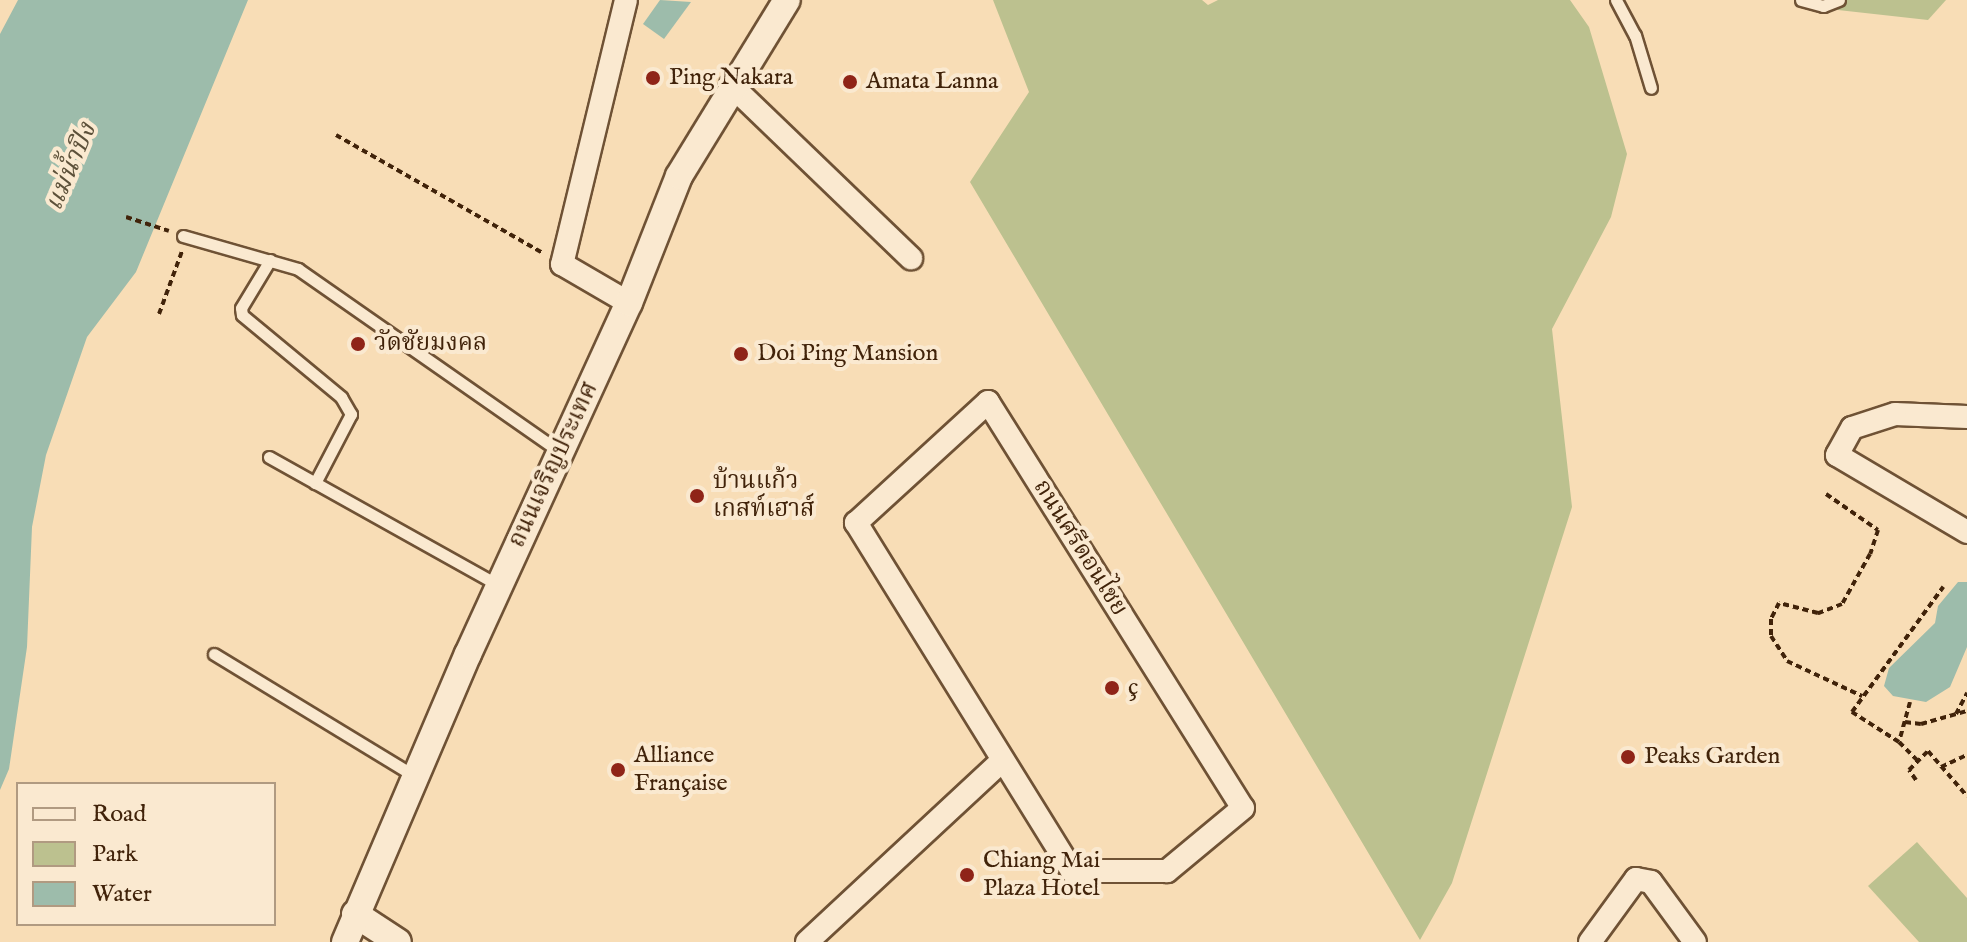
<!DOCTYPE html>
<meta charset="utf-8">
<style>
body{margin:0}
#map{position:relative;width:1967px;height:942px;overflow:hidden;background:#f8ddb6;font-family:"IM FELL English","Noto Serif Thai",serif}
div>[style]{position:absolute}
.green>*{inset:0;background:#bcc18f}
.water>*{inset:0;background:#9dbcab}
.path>*{height:4px;margin-top:-2px;transform-origin:0;background:repeating-linear-gradient(90deg,#41230a 0 6px,transparent 0 10px)}
.roads{filter:drop-shadow(2px 0 #6f5235) drop-shadow(-2px 0 #6f5235) drop-shadow(0 2px #6f5235) drop-shadow(0 -2px #6f5235)}
.service>*{height:11px;margin:-5.5px;padding:0 5.5px;transform-origin:5.5px;border-radius:5.5px;background:#fae9d0}
.minor>*{height:22px;margin:-11px;padding:0 11px;transform-origin:11px;border-radius:11px;background:#fae9d0}
.tertiary>*{height:26px;margin:-13px;padding:0 13px;transform-origin:13px;border-radius:13px;background:#fae9d0}
.dots>*{width:22px;height:22px;translate:-50% -50%;box-sizing:border-box;border:4px solid #fae9d0;border-radius:50%}
span{translate:-50% -50%;white-space:nowrap;text-align:center;line-height:1.15;-webkit-text-stroke:8px #fae9d0;paint-order:stroke}
.poi-label{font-size:24px;color:#41230a}
.left{translate:0 -50%;text-align:left}
.street-label{font-size:24px;color:#41230a}
.water-label{font-size:26px;color:#5d513a;font-style:italic}
.legend{position:absolute;left:16px;top:782px;width:260px;height:144px;box-sizing:border-box;background:#fae9d0;border:2px solid #b09a81;margin:0;padding:10px 14px;list-style:none;font-size:24px;color:#41230a}
.legend li{display:flex;align-items:center;gap:16px;height:40px}
.legend b{width:40px;border:2px solid #b09a81}
</style>
<div id="map">
<div class="green">
<div style="clip-path:polygon(993px 0,1202px 0,1208px 5px,1218px 0,1570px 0,1589px 27px,1627px 154px,1611px 217px,1552px 329px,1572px 507px,1452px 883px,1420px 940px,970px 182px,1029px 92px)"></div>
<div style="clip-path:polygon(1834px 0,1946px 0,1928px 20px,1838px 10px)"></div>
<div style="clip-path:polygon(1917px 842px,1967px 898px,1967px 942px,1919px 942px,1868px 886px)"></div>
</div>
<div class="water">
<div style="clip-path:polygon(18px 0,248px 0,136px 272px,87px 337px,46px 455px,32px 527px,27px 647px,9px 769px,0 790px,0 34px)"></div>
<div style="clip-path:polygon(660px 0,691px 2px,664px 39px,643px 24px)"></div>
<div style="clip-path:polygon(1958px 582px,1967px 582px,1967px 647px,1950px 687px,1926px 702px,1893px 696px,1884px 686px,1889px 668px,1935px 623px,1938px 606px)"></div>
</div>
<div class="path">
<div style="left:336px;top:135px;width:238px;rotate:29.7deg"></div>
<div style="left:126px;top:217px;width:45px;rotate:18deg"></div>
<div style="left:159px;top:314px;width:67px;rotate:-69.9deg"></div>
<div style="left:1826px;top:494px;width:63px;rotate:34.7deg"></div>
<div style="left:1878px;top:530px;width:25px;rotate:108deg"></div>
<div style="left:1870px;top:554px;width:57px;rotate:119.2deg"></div>
<div style="left:1842px;top:604px;width:26px;rotate:159deg"></div>
<div style="left:1818px;top:613px;width:40px;rotate:-165.6deg"></div>
<div style="left:1779px;top:603px;width:18px;rotate:117deg"></div>
<div style="left:1771px;top:619px;width:17px;rotate:90deg"></div>
<div style="left:1771px;top:636px;width:30px;rotate:57deg"></div>
<div style="left:1787px;top:661px;width:83px;rotate:25deg"></div>
<div style="left:1910px;top:702px;width:41px;rotate:105.4deg"></div>
<div style="left:1899px;top:742px;width:27px;rotate:45deg"></div>
<div style="left:1956px;top:714px;width:24px;rotate:-62deg"></div>
<div style="left:1905px;top:722px;width:16px;rotate:7deg"></div>
<div style="left:1921px;top:724px;width:48px;rotate:-15.8deg"></div>
<div style="left:1899px;top:742px;width:56px;rotate:-147.4deg"></div>
<div style="left:1852px;top:712px;width:155px;rotate:-53.9deg"></div>
<div style="left:1941px;top:767px;width:29px;rotate:-25deg"></div>
<div style="left:1916px;top:780px;width:12px;rotate:-125deg"></div>
<div style="left:1909px;top:770px;width:27px;rotate:-45deg"></div>
<div style="left:1928px;top:751px;width:60px;rotate:49.1deg"></div>
</div>
<div class="roads">
<div class="service">
<div style="left:1616px;top:0;width:40px;rotate:62deg"></div>
<div style="left:1635px;top:35px;width:55px;rotate:73.2deg"></div>
<div style="left:1801px;top:0;width:23px;rotate:15deg"></div>
<div style="left:1823px;top:6px;width:17px;rotate:-21deg"></div>
<div style="left:183px;top:236px;width:120px;rotate:16deg"></div>
<div style="left:298px;top:269px;width:318px;rotate:34.9deg"></div>
<div style="left:270px;top:260px;width:56px;rotate:121.1deg"></div>
<div style="left:241px;top:308px;width:7px;rotate:82deg"></div>
<div style="left:242px;top:315px;width:129px;rotate:39.6deg"></div>
<div style="left:341px;top:397px;width:20px;rotate:60deg"></div>
<div style="left:351px;top:414px;width:78px;rotate:117.6deg"></div>
<div style="left:269px;top:457px;width:262px;rotate:29.2deg"></div>
<div style="left:214px;top:654px;width:235px;rotate:31.3deg"></div>
</div>
<div class="minor">
<div style="left:626px;top:0;width:272px;rotate:103.6deg"></div>
<div style="left:562px;top:264px;width:78px;rotate:30.2deg"></div>
<div style="left:731px;top:85px;width:250px;rotate:43.9deg"></div>
<div style="left:988px;top:402px;width:479px;rotate:57.9deg"></div>
<div style="left:1243px;top:808px;width:99px;rotate:140.3deg"></div>
<div style="left:1167px;top:871px;width:95px;rotate:180deg"></div>
<div style="left:1072px;top:871px;width:410px;rotate:-121.8deg"></div>
<div style="left:856px;top:523px;width:179px;rotate:-42.5deg"></div>
<div style="left:1967px;top:417px;width:72px;rotate:-177.6deg"></div>
<div style="left:1895px;top:414px;width:45px;rotate:162deg"></div>
<div style="left:1852px;top:428px;width:31px;rotate:119deg"></div>
<div style="left:1837px;top:455px;width:151px;rotate:30.6deg"></div>
<div style="left:807px;top:942px;width:265px;rotate:-42.9deg"></div>
<div style="left:1590px;top:942px;width:78px;rotate:-53.9deg"></div>
<div style="left:1636px;top:879px;width:15px;rotate:11deg"></div>
<div style="left:1651px;top:882px;width:74px;rotate:53.7deg"></div>
</div>
<div class="tertiary">
<div style="left:355px;top:914px;width:51px;rotate:33.1deg"></div>
<div style="left:345px;top:942px;width:313px;rotate:-66.9deg"></div>
<div style="left:468px;top:654px;width:386px;rotate:-65.4deg"></div>
<div style="left:629px;top:303px;width:136px;rotate:-68.5deg"></div>
<div style="left:679px;top:176px;width:206px;rotate:-58.5deg"></div>
</div>
</div>
<div class="dots">
<div style="left:653px;top:78px;background:#8f2418"></div>
<div style="left:850px;top:82px;background:#8f2418"></div>
<div style="left:358px;top:344px;background:#8f2418"></div>
<div style="left:741px;top:354px;background:#8f2418"></div>
<div style="left:697px;top:496px;background:#8f2418"></div>
<div style="left:1112px;top:688px;background:#8f2418"></div>
<div style="left:1628px;top:757px;background:#8f2418"></div>
<div style="left:618px;top:770px;background:#8f2418"></div>
<div style="left:967px;top:875px;background:#8f2418"></div>
</div>
<div class="poi-label">
<span class="left" style="left:669px;top:78px">Ping Nakara</span>
<span class="left" style="left:866px;top:82px">Amata Lanna</span>
<span class="left" style="left:374px;top:344px">วัดชัยมงคล</span>
<span class="left" style="left:757px;top:354px">Doi Ping Mansion</span>
<span class="left" style="left:713px;top:496px">บ้านแก้ว<br>เกสท์เฮาส์</span>
<span class="left" style="left:1128px;top:688px">ç</span>
<span class="left" style="left:634px;top:770px">Alliance<br>Française</span>
<span class="left" style="left:1644px;top:757px">Peaks Garden</span>
<span class="left" style="left:983px;top:875px">Chiang Mai<br>Plaza Hotel</span>
</div>
<div class="street-label">
<span style="left:554px;top:465px;rotate:-65deg">ถนนเจริญประเทศ</span>
<span style="left:1080px;top:548px;rotate:58deg">ถนนศรีดอนไชย</span>
</div>
<div class="water-label">
<span style="left:71px;top:167px;rotate:-67deg">แม่น้ำปิง</span>
</div>
<ul class="legend">
<li><b style="height:10px;background:#fae9d0"></b>Road</li>
<li><b style="height:22px;background:#bcc18f"></b>Park</li>
<li><b style="height:22px;background:#9dbcab"></b>Water</li>
</ul>
</div>
